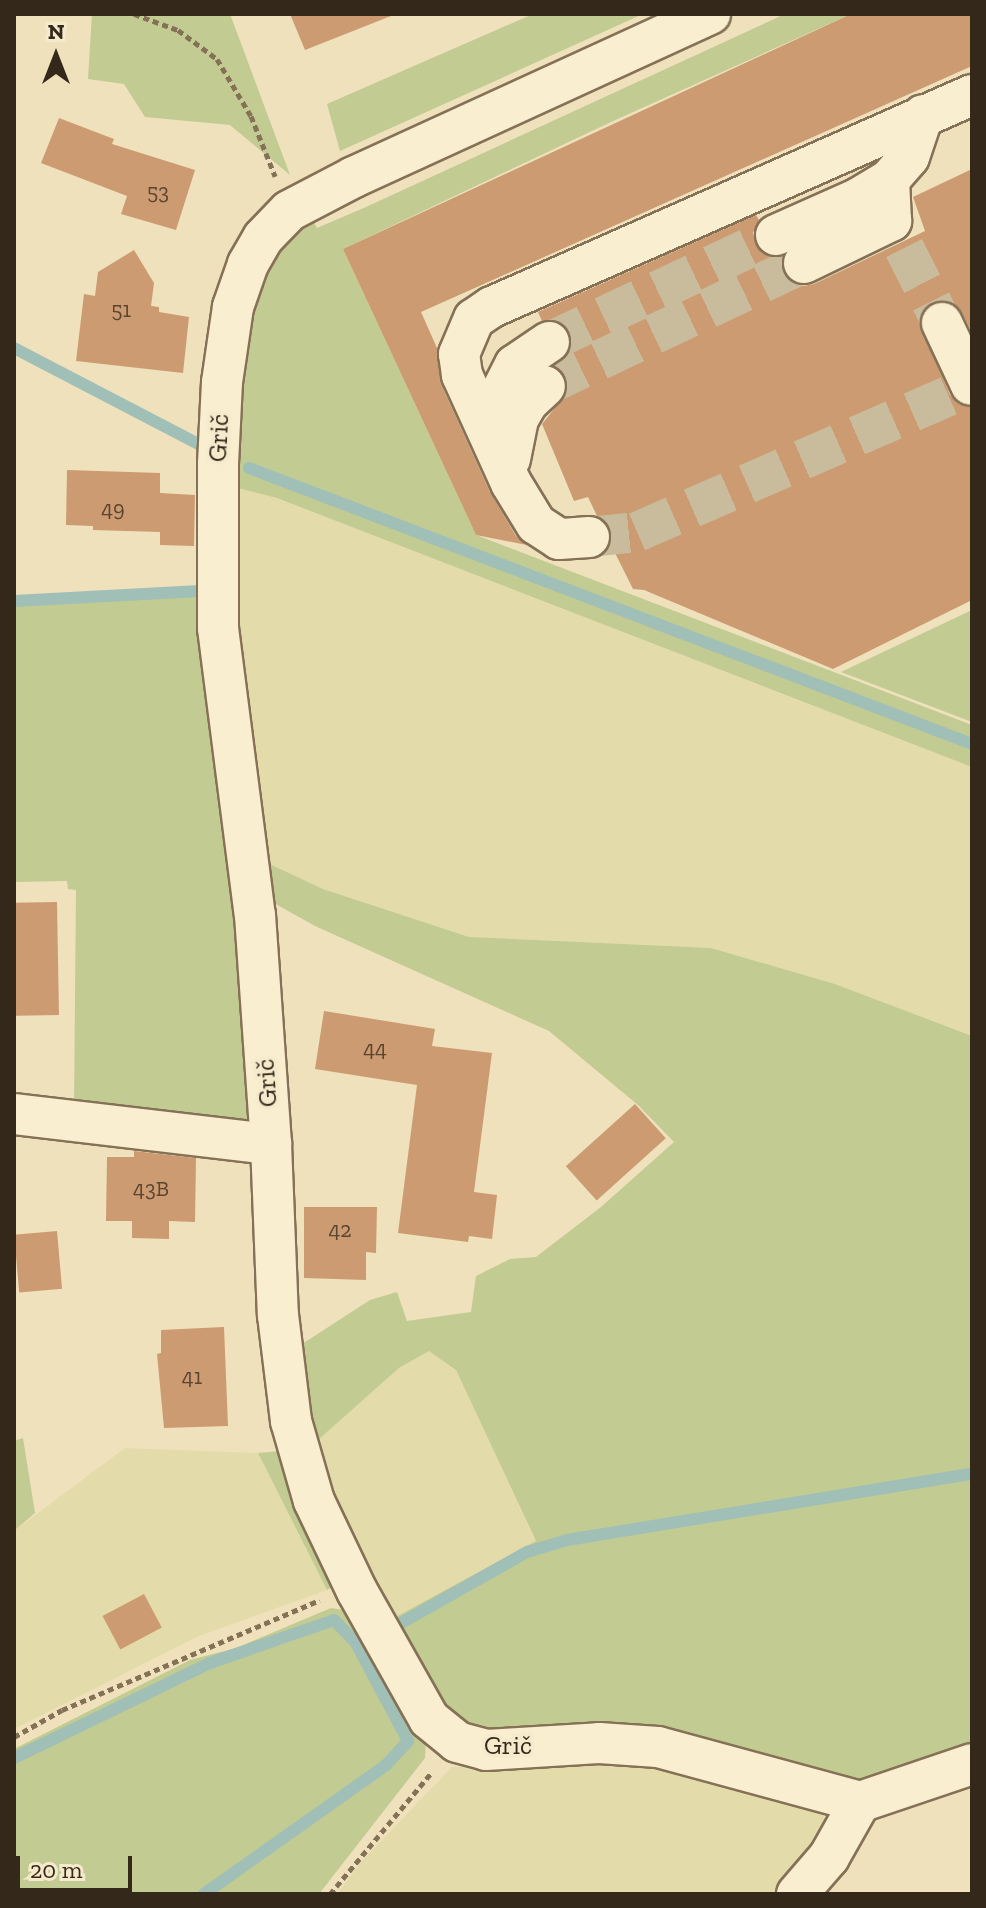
<!DOCTYPE html>
<meta charset="utf-8">
<style>
body{margin:0}
#map{position:relative;width:986px;height:1908px;overflow:hidden;background:#eee1bc;font-family:"Zilla Slab",serif}
div>[style]{position:absolute}
.farmland>*{inset:0;background:#e3dcaa}
.green>*{inset:0;background:#c2cb91}
.stream>*{height:12px;margin:-6px;padding:0 6px;transform-origin:6px;border-radius:6px;background:#a0bfb7}
.building>*{inset:0;background:#cd9b71;transform-origin:0 0}
.minor-tunnel>*{height:40px;margin-top:-20px;transform-origin:0;background:repeating-linear-gradient(90deg,#c9bc9c 0 40px,transparent 0 60px)}
.path>*{height:5px;margin-top:-2.5px;transform-origin:0;background:repeating-linear-gradient(90deg,#857156 0 6px,transparent 0 10px)}
.roads{filter:drop-shadow(2px 0 #857156) drop-shadow(-2px 0 #857156) drop-shadow(0 2px #857156) drop-shadow(0 -2px #857156)}
.minor>*{height:40px;margin:-20px;padding:0 20px;transform-origin:20px;border-radius:20px;background:#f9eecf}
span{translate:-50% -50%;white-space:nowrap;text-align:center;line-height:1.15;-webkit-text-stroke:7px #f5ebcc;paint-order:stroke}
.number-label{font-size:22px;color:#5a4530}
.number-label span{-webkit-text-stroke-width:0}
.street-label{font-size:26px;color:#34281b}
.frame{position:absolute;inset:0;border:16px solid #34281b;pointer-events:none}
.north{position:absolute;left:16px;top:16px;width:80px;height:80px;-webkit-text-stroke:6px #f5ebcc;paint-order:stroke;rotate:0deg;font-size:22px;font-weight:700;line-height:32px;text-align:center;color:#34281b}
.north::after{content:'';display:block;margin:auto;width:28px;height:36px;background:#34281b;clip-path:polygon(50% 0,100% 100%,50% 72%,0 100%)}
.scale{position:absolute;left:16px;top:1856px;width:116px;height:36px;box-sizing:border-box;border:4px solid #34281b;border-top:0;padding-left:10px;font-size:24px;line-height:28px;white-space:nowrap;color:#34281b;-webkit-text-stroke:6px #f5ebcc;paint-order:stroke}
</style>
<div id="map">
<div class="farmland">
<div style="clip-path:polygon(230px 486px,277px 498px,972px 767px,972px 1036px,835px 984px,711px 948px,469px 937px,323px 889px,259px 859px,231px 652px)"></div>
<div style="clip-path:polygon(429px 1351px,456px 1370px,536px 1542px,392px 1619px,309px 1448px,399px 1368px)"></div>
<div style="clip-path:polygon(125px 1448px,258px 1453px,327px 1590px,199px 1636px,14px 1729px,14px 1531px)"></div>
<div style="clip-path:polygon(628px 1756px,818px 1807px,833px 1831px,783px 1894px,337px 1894px,361px 1862px,452px 1767px)"></div>
</div>
<div class="green">
<div style="clip-path:polygon(92px 14px,230px 14px,290px 175px,230px 125px,145px 117px,124px 84px,88px 79px)"></div>
<div style="clip-path:polygon(533px 14px,643px 14px,340px 151px,327px 104px)"></div>
<div style="clip-path:polygon(785px 14px,851px 14px,611px 122px,343px 249px,476px 535px,972px 725px,972px 767px,277px 498px,230px 486px,247px 300px,286px 233px,312px 218px,317px 228px,366px 207px)"></div>
<div style="clip-path:polygon(154px 596px,207px 597px,251px 1118px,243px 1125px,74px 1107px,76px 890px,68px 889px,67px 881px,14px 882px,14px 602px)"></div>
<div style="clip-path:polygon(972px 610px,972px 722px,841px 672px)"></div>
<div style="clip-path:polygon(259px 859px,323px 889px,469px 937px,711px 948px,835px 984px,972px 1036px,972px 1751px,849px 1785px,491px 1739px,450px 1720px,392px 1619px,536px 1541px,456px 1370px,429px 1351px,399px 1368px,309px 1448px,299px 1346px,370px 1300px,397px 1292px,407px 1321px,471px 1312px,476px 1276px,510px 1259px,536px 1257px,601px 1207px,674px 1142px,638px 1105px,549px 1031px,315px 926px,265px 898px)"></div>
<div style="clip-path:polygon(23px 1438px,35px 1513px,14px 1531px,14px 1441px)"></div>
<div style="clip-path:polygon(281px 1451px,342px 1582px,327px 1590px,258px 1453px)"></div>
<div style="clip-path:polygon(331px 1608px,355px 1612px,426px 1738px,425px 1758px,319px 1894px,14px 1894px,14px 1749px,190px 1660px,236px 1648px)"></div>
</div>
<div class="stream">
<div style="left:14px;top:348px;width:210px;rotate:27.5deg"></div>
<div style="left:249px;top:468px;width:774px;rotate:20.89deg"></div>
<div style="left:14px;top:601px;width:186px;rotate:-3.1deg"></div>
<div style="left:401px;top:1623px;width:145px;rotate:-29.4deg"></div>
<div style="left:527px;top:1552px;width:42px;rotate:-16.7deg"></div>
<div style="left:567px;top:1540px;width:410px;rotate:-9.3deg"></div>
<div style="left:14px;top:1758px;width:218px;rotate:-25.9deg"></div>
<div style="left:210px;top:1663px;width:131px;rotate:-19.1deg"></div>
<div style="left:334px;top:1620px;width:32px;rotate:46deg"></div>
<div style="left:204px;top:1894px;width:223px;rotate:-35.3deg"></div>
<div style="left:386px;top:1765px;width:33px;rotate:-47deg"></div>
<div style="left:408px;top:1741px;width:111px;rotate:-118deg"></div>
<div style="left:356px;top:1643px;width:6px;rotate:-18deg"></div>
</div>
<div class="building">
<div style="clip-path:polygon(290px 14px,391px 14px,391px 16px,305px 50px)"></div>
<div style="clip-path:polygon(851px 14px,972px 14px,972px 66px,421px 312px,437px 348px,441px 384px,490px 492px,516px 536px,527px 545px,476px 535px,343px 249px)"></div>
<div style="clip-path:polygon(59px 118px,114px 139px,112px 144px,195px 170px,176px 230px,121px 214px,127px 196px,41px 163px)"></div>
<div style="clip-path:polygon(972px 169px,972px 333px,962px 313px,945px 300px,932px 303px,923px 311px,919px 322px,950px 395px,959px 404px,972px 407px,972px 600px,833px 669px,644px 590px,633px 589px,610px 543px,608px 525px,597px 516px,588px 497px,574px 501px,542px 424px,567px 393px,567px 380px,555px 366px,569px 353px,572px 341px,568px 330px,560px 322px,542px 321px,538px 312px,756px 215px,759px 220px,753px 233px,762px 253px,783px 257px,783px 272px,792px 282px,803px 286px,814px 284px,925px 231px,913px 197px)"></div>
<div style="clip-path:polygon(134px 250px,154px 283px,151px 306px,159px 307px,159px 312px,189px 317px,183px 373px,76px 361px,84px 294px,95px 296px,98px 272px)"></div>
<div style="clip-path:polygon(67px 470px,160px 473px,160px 493px,195px 495px,194px 546px,160px 545px,160px 532px,93px 530px,93px 526px,66px 525px)"></div>
<div style="left:57px;top:902px;width:113px;height:43px;rotate:89deg"></div>
<div style="clip-path:polygon(324px 1011px,435px 1029px,432px 1046px,492px 1053px,474px 1192px,497px 1195px,492px 1239px,469px 1236px,468px 1242px,398px 1233px,417px 1085px,315px 1069px)"></div>
<div style="left:635px;top:1104px;width:46px;height:93px;rotate:48deg"></div>
<div style="clip-path:polygon(134px 1151px,196px 1158px,195px 1222px,169px 1221px,169px 1239px,132px 1238px,132px 1221px,106px 1221px,107px 1157px,134px 1157px)"></div>
<div style="clip-path:polygon(304px 1207px,377px 1207px,376px 1253px,366px 1252px,366px 1280px,304px 1278px)"></div>
<div style="left:57px;top:1231px;width:58px;height:43px;rotate:85deg"></div>
<div style="clip-path:polygon(224px 1327px,228px 1426px,164px 1428px,157px 1354px,161px 1353px,161px 1330px)"></div>
<div style="left:144px;top:1594px;width:38px;height:47px;rotate:62deg"></div>
</div>
<div class="minor-tunnel">
<div style="left:904px;top:248px;width:84px;rotate:63.1deg"></div>
<div style="left:549px;top:342px;width:251px;rotate:-25.2deg"></div>
<div style="left:545px;top:386px;width:287px;rotate:-25.4deg"></div>
<div style="left:589px;top:537px;width:48px;rotate:-5.9deg"></div>
<div style="left:637px;top:532px;width:342px;rotate:-23.6deg"></div>
</div>
<div class="path">
<div style="left:134px;top:14px;width:47px;rotate:20deg"></div>
<div style="left:178px;top:30px;width:49px;rotate:36.6deg"></div>
<div style="left:217px;top:59px;width:66px;rotate:59.2deg"></div>
<div style="left:251px;top:116px;width:65px;rotate:68.2deg"></div>
<div style="left:14px;top:1737px;width:55px;rotate:-29.4deg"></div>
<div style="left:62px;top:1710px;width:280px;rotate:-23.1deg"></div>
<div style="left:330px;top:1894px;width:159px;rotate:-50.1deg"></div>
</div>
<div class="roads">
<div class="minor">
<div style="left:710px;top:14px;width:392px;rotate:155.4deg"></div>
<div style="left:354px;top:177px;width:73px;rotate:152.4deg"></div>
<div style="left:289px;top:211px;width:37px;rotate:134deg"></div>
<div style="left:263px;top:238px;width:30px;rotate:120deg"></div>
<div style="left:248px;top:264px;width:46px;rotate:109.2deg"></div>
<div style="left:233px;top:307px;width:76px;rotate:98.3deg"></div>
<div style="left:222px;top:382px;width:82px;rotate:92.8deg"></div>
<div style="left:218px;top:464px;width:164px;rotate:90deg"></div>
<div style="left:218px;top:628px;width:289px;rotate:82.7deg"></div>
<div style="left:255px;top:915px;width:230px;rotate:86deg"></div>
<div style="left:271px;top:1144px;width:171px;rotate:87.7deg"></div>
<div style="left:278px;top:1315px;width:107px;rotate:83deg"></div>
<div style="left:291px;top:1421px;width:83px;rotate:74deg"></div>
<div style="left:314px;top:1501px;width:100px;rotate:64.5deg"></div>
<div style="left:357px;top:1591px;width:147px;rotate:60.6deg"></div>
<div style="left:429px;top:1719px;width:36px;rotate:39deg"></div>
<div style="left:457px;top:1742px;width:30px;rotate:15deg"></div>
<div style="left:486px;top:1750px;width:113px;rotate:-3.5deg"></div>
<div style="left:599px;top:1743px;width:59px;rotate:3.9deg"></div>
<div style="left:658px;top:1747px;width:209px;rotate:15.2deg"></div>
<div style="left:776px;top:235px;width:91px;rotate:-24deg"></div>
<div style="left:859px;top:198px;width:35px;rotate:-31deg"></div>
<div style="left:889px;top:180px;width:30px;rotate:-49deg"></div>
<div style="left:909px;top:157px;width:44px;rotate:-71.6deg"></div>
<div style="left:804px;top:263px;width:97px;rotate:-25.8deg"></div>
<div style="left:891px;top:221px;width:41px;rotate:-92.8deg"></div>
<div style="left:942px;top:323px;width:68px;rotate:64.9deg"></div>
<div style="left:491px;top:433px;width:34px;rotate:-80deg"></div>
<div style="left:497px;top:400px;width:39px;rotate:-63deg"></div>
<div style="left:515px;top:365px;width:41px;rotate:-34.1deg"></div>
<div style="left:510px;top:459px;width:41px;rotate:-78.7deg"></div>
<div style="left:518px;top:419px;width:20px;rotate:-60deg"></div>
<div style="left:528px;top:402px;width:23px;rotate:-43deg"></div>
<div style="left:589px;top:537px;width:30px;rotate:176deg"></div>
<div style="left:559px;top:539px;width:27px;rotate:-147deg"></div>
<div style="left:536px;top:524px;width:48px;rotate:-121.4deg"></div>
<div style="left:511px;top:483px;width:119px;rotate:-114.4deg"></div>
<div style="left:462px;top:375px;width:21px;rotate:-98deg"></div>
<div style="left:459px;top:354px;width:38px;rotate:-67deg"></div>
<div style="left:474px;top:319px;width:22px;rotate:-34deg"></div>
<div style="left:492px;top:307px;width:525px;rotate:-23.83deg"></div>
<div style="left:14px;top:1114px;width:259px;rotate:6.7deg"></div>
<div style="left:797px;top:1894px;width:49px;rotate:-49.1deg"></div>
<div style="left:829px;top:1857px;width:63px;rotate:-60.6deg"></div>
<div style="left:860px;top:1802px;width:118px;rotate:-18.7deg"></div>
</div>
</div>
<div class="number-label">
<span style="left:158px;top:192px">53</span>
<span style="left:121px;top:310px">51</span>
<span style="left:113px;top:509px">49</span>
<span style="left:375px;top:1049px">44</span>
<span style="left:151px;top:1189px">43B</span>
<span style="left:340px;top:1230px">42</span>
<span style="left:192px;top:1377px">41</span>
</div>
<div class="street-label">
<span style="left:219px;top:438px;rotate:-87deg">Grič</span>
<span style="left:267px;top:1083px;rotate:-94deg">Grič</span>
<span style="left:508px;top:1746px">Grič</span>
</div>
<div class="frame"></div>
<div class="north">N</div>
<div class="scale">20 m</div>
</div>
